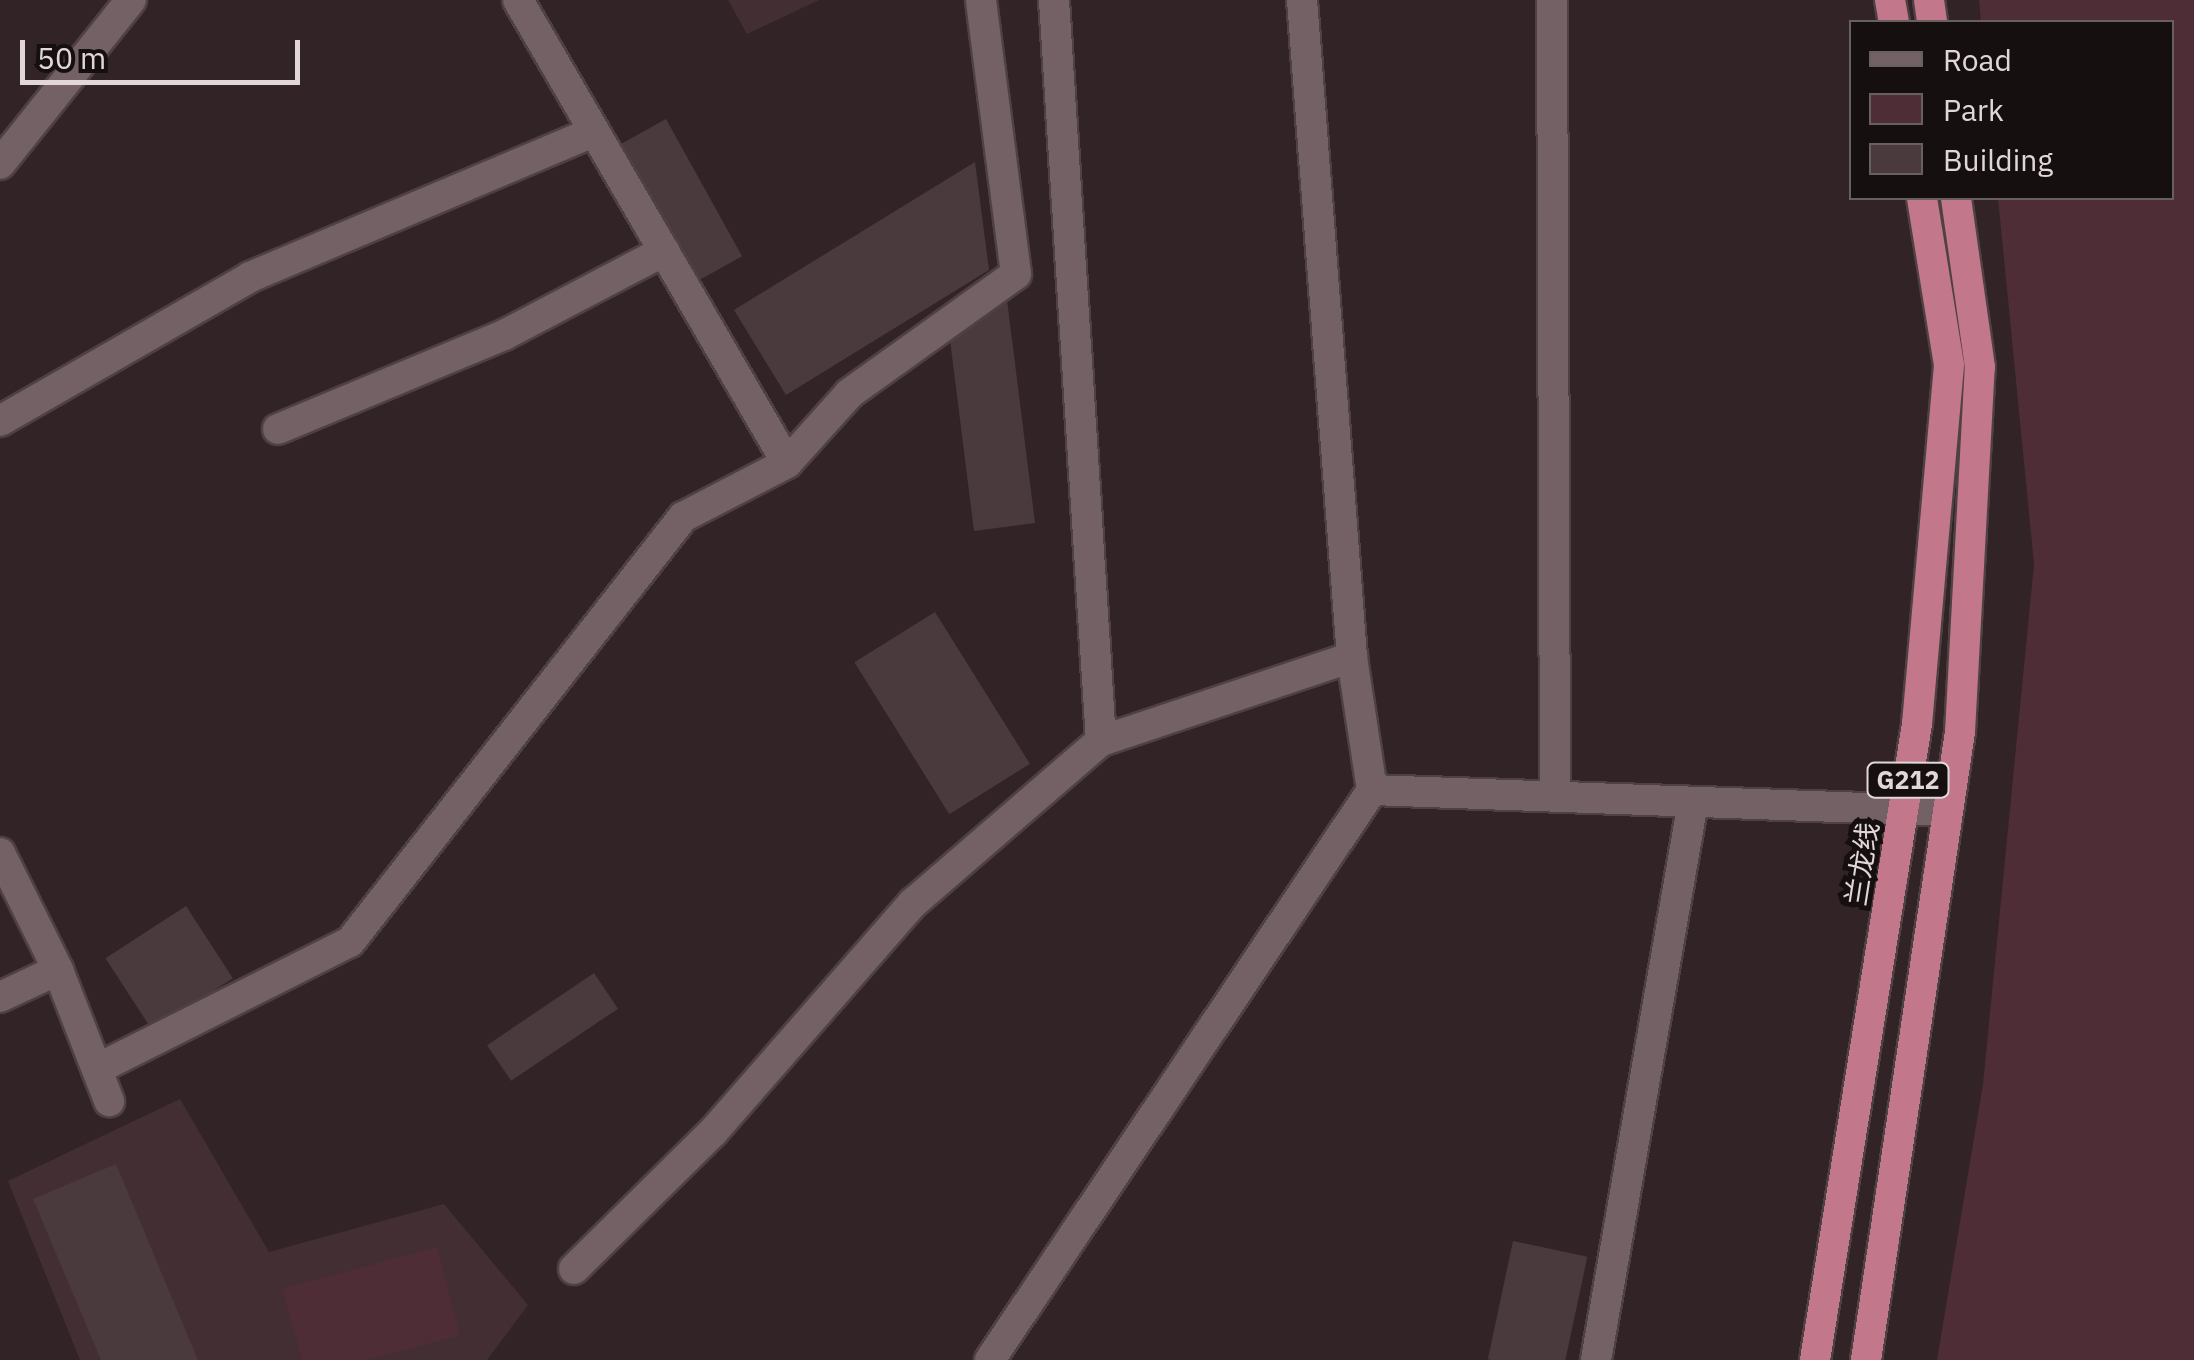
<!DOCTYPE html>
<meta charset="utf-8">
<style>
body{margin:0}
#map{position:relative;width:2194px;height:1360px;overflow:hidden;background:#322327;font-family:"IBM Plex Sans","Noto Sans SC",sans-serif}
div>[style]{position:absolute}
.built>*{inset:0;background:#432e33}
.green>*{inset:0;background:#4e2d36}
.building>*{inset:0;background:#4a3a3d;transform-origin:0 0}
.roads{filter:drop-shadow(2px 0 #4e4144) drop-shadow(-2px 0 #4e4144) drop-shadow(0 2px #4e4144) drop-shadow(0 -2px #4e4144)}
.minor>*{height:30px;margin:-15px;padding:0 15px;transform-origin:15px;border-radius:15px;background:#736165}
.highway>*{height:30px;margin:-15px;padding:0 15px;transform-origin:15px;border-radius:15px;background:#c2778b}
span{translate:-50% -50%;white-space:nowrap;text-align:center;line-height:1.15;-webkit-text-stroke:10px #150f10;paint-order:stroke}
.shield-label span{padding:2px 8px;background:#150f10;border:2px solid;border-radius:8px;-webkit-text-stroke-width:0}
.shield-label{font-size:25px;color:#e1d7d9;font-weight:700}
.street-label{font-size:28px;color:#e1d7d9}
.legend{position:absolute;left:1849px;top:20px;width:325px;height:180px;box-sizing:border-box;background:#150f10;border:2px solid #675f60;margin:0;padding:12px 18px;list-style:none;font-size:30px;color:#e1d7d9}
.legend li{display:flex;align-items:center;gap:20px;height:50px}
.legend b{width:50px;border:2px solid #675f60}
.scale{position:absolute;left:20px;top:40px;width:280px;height:45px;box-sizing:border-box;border:5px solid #e1d7d9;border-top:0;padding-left:12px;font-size:30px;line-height:35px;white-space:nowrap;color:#e1d7d9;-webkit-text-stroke:8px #150f10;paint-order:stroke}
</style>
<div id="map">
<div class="built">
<div style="clip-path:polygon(728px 0,819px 0,747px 34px)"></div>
<div style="clip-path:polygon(180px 1099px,269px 1252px,444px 1204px,528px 1305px,487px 1360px,80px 1360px,8px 1181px)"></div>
</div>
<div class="green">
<div style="clip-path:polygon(1979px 0,2194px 0,2194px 1360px,1937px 1360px,1983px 1084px,2034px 564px,1998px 198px,2172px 198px,2172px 22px,1981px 22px)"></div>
<div style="clip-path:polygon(437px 1247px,460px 1335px,368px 1360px,302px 1360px,282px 1289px)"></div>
</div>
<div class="building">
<div style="left:666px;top:119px;width:157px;height:55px;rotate:61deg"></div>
<div style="clip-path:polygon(975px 162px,989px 270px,786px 395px,734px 310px)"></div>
<div style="clip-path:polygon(1006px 292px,1035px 523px,974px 531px,949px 332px)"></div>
<div style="left:935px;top:612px;width:179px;height:95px;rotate:58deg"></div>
<div style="left:186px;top:906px;width:86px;height:96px;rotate:57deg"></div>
<div style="left:594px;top:973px;width:43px;height:129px;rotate:56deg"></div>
<div style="clip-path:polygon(116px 1164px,198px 1360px,101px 1360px,33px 1199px)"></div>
<div style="left:1513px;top:1241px;width:76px;height:121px;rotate:12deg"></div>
</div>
<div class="roads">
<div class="minor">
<div style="left:518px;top:0;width:535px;rotate:59.84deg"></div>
<div style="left:1054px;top:0;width:742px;rotate:86.37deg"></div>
<div style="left:1552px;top:0;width:797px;rotate:89.78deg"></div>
<div style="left:0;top:164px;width:210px;rotate:-51.4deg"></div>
<div style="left:0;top:421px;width:289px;rotate:-29.9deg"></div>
<div style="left:250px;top:277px;width:373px;rotate:-22.9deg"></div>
<div style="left:278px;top:429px;width:245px;rotate:-22.6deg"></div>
<div style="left:504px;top:335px;width:181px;rotate:-27.7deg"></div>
<div style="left:1372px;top:790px;width:576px;rotate:2.09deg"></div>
<div style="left:0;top:853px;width:131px;rotate:63.6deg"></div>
<div style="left:58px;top:970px;width:141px;rotate:68.7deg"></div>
<div style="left:0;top:997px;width:64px;rotate:-25deg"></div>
<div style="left:97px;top:1069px;width:283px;rotate:-26.7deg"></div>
<div style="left:350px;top:942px;width:540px;rotate:-51.92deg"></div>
<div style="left:683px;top:517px;width:117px;rotate:-27.4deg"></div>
<div style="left:787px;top:463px;width:94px;rotate:-48deg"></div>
<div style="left:850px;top:393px;width:204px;rotate:-35.6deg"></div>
<div style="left:1016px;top:274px;width:276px;rotate:-97.3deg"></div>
<div style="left:574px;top:1269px;width:195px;rotate:-44.6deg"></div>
<div style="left:713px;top:1132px;width:304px;rotate:-48.9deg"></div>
<div style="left:913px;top:903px;width:248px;rotate:-40.8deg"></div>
<div style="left:1101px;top:741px;width:265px;rotate:-18.5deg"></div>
<div style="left:990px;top:1360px;width:686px;rotate:-56.17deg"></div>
<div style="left:1372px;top:790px;width:134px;rotate:-98.6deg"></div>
<div style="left:1352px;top:657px;width:659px;rotate:-94.35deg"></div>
<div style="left:1596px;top:1360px;width:566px;rotate:-80.14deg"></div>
</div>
<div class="highway">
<div style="left:1890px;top:0;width:22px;rotate:80deg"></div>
<div style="left:1929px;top:0;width:22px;rotate:82deg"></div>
<div style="left:1815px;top:1360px;width:644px;rotate:-80.89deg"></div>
<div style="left:1917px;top:724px;width:360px;rotate:-84.9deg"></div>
<div style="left:1949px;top:365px;width:169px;rotate:-99.2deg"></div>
<div style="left:1866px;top:1360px;width:635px;rotate:-81.49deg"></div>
<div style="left:1960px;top:732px;width:366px;rotate:-86.9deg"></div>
<div style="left:1980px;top:367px;width:171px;rotate:-98.1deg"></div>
</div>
</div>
<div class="shield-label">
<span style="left:1908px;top:780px">G212</span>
</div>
<div class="street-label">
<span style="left:1862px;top:864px;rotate:-81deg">兰龙线</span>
</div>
<ul class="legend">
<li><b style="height:12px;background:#736165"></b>Road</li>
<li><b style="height:28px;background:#4e2d36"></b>Park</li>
<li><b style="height:28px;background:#4a3a3d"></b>Building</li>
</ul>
<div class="scale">50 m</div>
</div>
